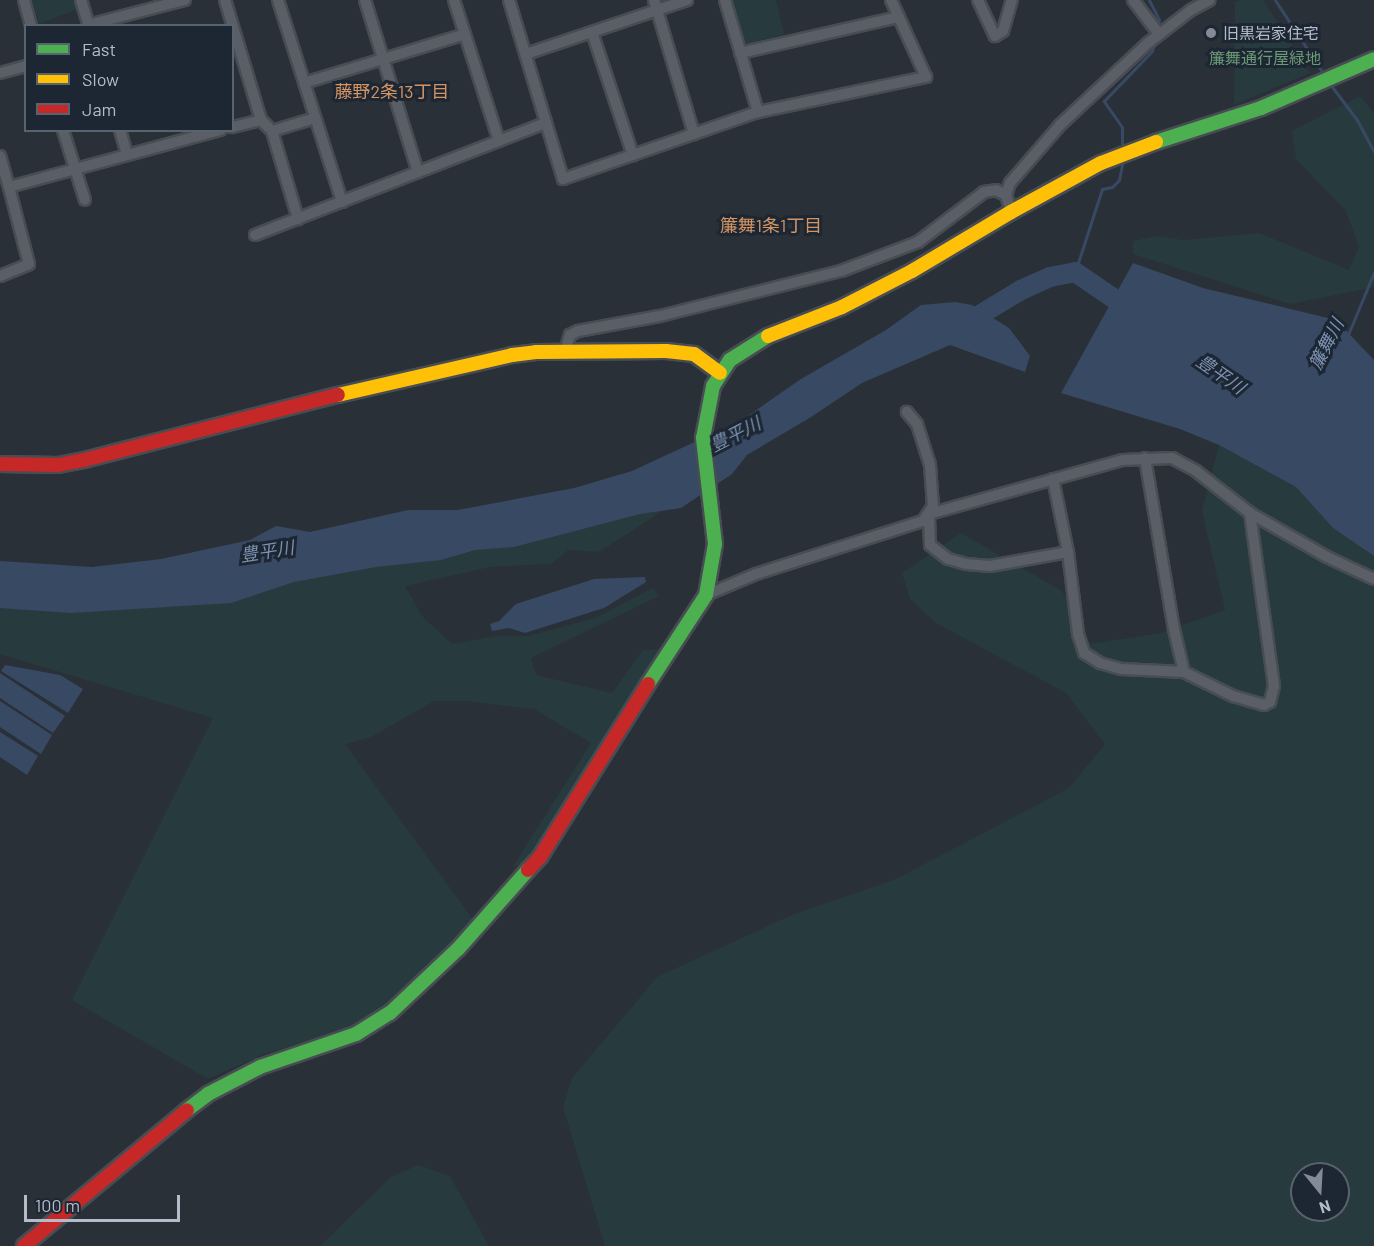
<!DOCTYPE html>
<meta charset="utf-8">
<style>
body{margin:0}
#map{position:relative;width:1374px;height:1246px;overflow:hidden;background:#2a3038;font-family:Barlow,"Noto Sans JP",sans-serif}
div>[style]{position:absolute}
.green>*{inset:0;background:#273a3e}
.water>*{inset:0;background:#384963}
.stream>*{height:3px;margin:-1.5px;padding:0 1.5px;transform-origin:1.5px;border-radius:1.5px;background:#384963}
.river>*{height:20px;margin:-10px;padding:0 10px;transform-origin:10px;border-radius:10px;background:#384963}
.roads{filter:drop-shadow(2px 0 #484c53) drop-shadow(-2px 0 #484c53) drop-shadow(0 2px #484c53) drop-shadow(0 -2px #484c53)}
.street>*{height:10px;margin:-5px;padding:0 5px;transform-origin:5px;border-radius:5px;background:#5a5e66}
.fast>*{height:14px;margin:-7px;padding:0 7px;transform-origin:7px;border-radius:7px;background:#4caf50}
.slow>*{height:14px;margin:-7px;padding:0 7px;transform-origin:7px;border-radius:7px;background:#ffc107}
.jam>*{height:14px;margin:-7px;padding:0 7px;transform-origin:7px;border-radius:7px;background:#c62828}
.dots>*{width:16px;height:16px;translate:-50% -50%;box-sizing:border-box;border:3px solid #1d2633;border-radius:50%}
span{translate:-50% -50%;white-space:nowrap;text-align:center;line-height:1.15;-webkit-text-stroke:6px #1d2633;paint-order:stroke}
.poi-label{font-size:16px;color:#b4bcc9}
.left{translate:0 -50%;text-align:left}
.park-label{font-size:16px;color:#6b9a76}
.neighbourhood-label{font-size:18px;color:#d59563}
.water-label{font-size:18px;color:#7c92b1;font-style:italic}
.legend{position:absolute;left:24px;top:24px;width:210px;height:108px;box-sizing:border-box;background:#1d2633;border:2px solid #59626f;margin:0;padding:8px 10px;list-style:none;font-size:18px;color:#b4bcc9}
.legend li{display:flex;align-items:center;gap:12px;height:30px}
.legend b{width:30px;border:2px solid #59626f}
.north{position:absolute;left:1290px;top:1162px;width:60px;height:60px;box-sizing:border-box;background:#1d2633;border:2px solid #59626f;border-radius:50%;rotate:162deg;font-size:16px;font-weight:700;line-height:24px;text-align:center;color:#b4bcc9}
.north::after{content:'';display:block;margin:auto;width:21px;height:27px;background:#848b96;clip-path:polygon(50% 0,100% 100%,50% 72%,0 100%)}
.scale{position:absolute;left:24px;top:1195px;width:156px;height:27px;box-sizing:border-box;border:3px solid #b4bcc9;border-top:0;padding-left:8px;font-size:18px;line-height:21px;white-space:nowrap;color:#b4bcc9;-webkit-text-stroke:4px #1d2633;paint-order:stroke}
</style>
<div id="map">
<div class="green">
<div style="clip-path:polygon(32px 0,75px 0,78px 9px,39px 24px)"></div>
<div style="clip-path:polygon(732px 0,776px 0,784px 34px,747px 44px,742px 38px)"></div>
<div style="clip-path:polygon(1241px 0,1263px 0,1310px 73px,1234px 105px,1235px 2px)"></div>
<div style="clip-path:polygon(1360px 96px,1374px 113px,1374px 287px,1290px 304px,1133px 254px,1133px 241px,1156px 236px,1183px 240px,1259px 233px,1349px 270px,1359px 247px,1346px 211px,1296px 159px,1292px 131px)"></div>
<div style="clip-path:polygon(evenodd,1219px 445px,1296px 487px,1333px 528px,1374px 556px,1374px 1246px,605px 1246px,563px 1107px,572px 1078px,657px 977px,792px 915px,896px 879px,1069px 788px,1105px 744px,1066px 693px,936px 623px,910px 599px,902px 573px,961px 533px,1062px 591px,1090px 644px,1161px 633px,1225px 610px,1202px 511px,1219px 445px,1302px 1174px,1338px 1174px,1338px 1210px,1302px 1210px,1302px 1174px)"></div>
<div style="clip-path:polygon(693px 491px,599px 552px,568px 550px,551px 564px,490px 567px,405px 586px,422px 616px,452px 644px,496px 636px,528px 636px,595px 618px,653px 588px,659px 596px,531px 658px,536px 675px,612px 693px,643px 650px,660px 649px,526px 862px,512px 868px,591px 743px,534px 709px,465px 701px,434px 701px,371px 737px,345px 744px,474px 921px,388px 1004px,352px 1026px,262px 1055px,208px 1079px,72px 1000px,213px 718px,0 654px,0 600px)"></div>
<div style="clip-path:polygon(418px 1165px,450px 1176px,489px 1246px,320px 1246px,391px 1177px)"></div>
</div>
<div class="water">
<div style="clip-path:polygon(1133px 263px,1203px 288px,1336px 320px,1374px 360px,1374px 556px,1333px 528px,1296px 487px,1219px 445px,1180px 429px,1061px 393px)"></div>
<div style="clip-path:polygon(955px 302px,972px 305px,1009px 328px,1030px 356px,1025px 372px,950px 345px,862px 383px,811px 417px,747px 455px,732px 474px,681px 508px,640px 514px,514px 547px,475px 550px,441px 560px,376px 567px,294px 582px,231px 603px,71px 613px,0 608px,0 561px,92px 567px,161px 559px,250px 540px,276px 526px,310px 532px,408px 510px,458px 510px,574px 488px,632px 471px,742px 420px,801px 379px,886px 330px,921px 305px)"></div>
<div style="clip-path:polygon(645px 577px,646px 582px,604px 608px,525px 633px,509px 628px,492px 631px,490px 624px,499px 621px,516px 604px,594px 579px)"></div>
<div style="clip-path:polygon(5px 665px,60px 675px,83px 689px,68px 713px,1px 671px)"></div>
<div style="clip-path:polygon(0 673px,65px 716px,53px 733px,0 698px)"></div>
<div style="clip-path:polygon(0 701px,52px 735px,41px 754px,0 727px)"></div>
<div style="clip-path:polygon(0 732px,38px 756px,27px 775px,0 757px)"></div>
</div>
<div class="stream">
<div style="left:1149px;top:0;width:22px;rotate:63deg"></div>
<div style="left:1159px;top:20px;width:6px;rotate:108deg"></div>
<div style="left:1275px;top:0;width:91px;rotate:56.7deg"></div>
<div style="left:1330px;top:84px;width:45px;rotate:53.1deg"></div>
<div style="left:1357px;top:120px;width:36px;rotate:62deg"></div>
<div style="left:1122px;top:144px;width:17px;rotate:-90deg"></div>
<div style="left:1122px;top:127px;width:32px;rotate:-125deg"></div>
<div style="left:1104px;top:101px;width:69px;rotate:-46.2deg"></div>
<div style="left:1152px;top:51px;width:7px;rotate:-74deg"></div>
<div style="left:1075px;top:272px;width:87px;rotate:-72deg"></div>
<div style="left:1102px;top:189px;width:10px;rotate:-11deg"></div>
<div style="left:1112px;top:187px;width:10px;rotate:-45deg"></div>
<div style="left:1119px;top:180px;width:16px;rotate:-79deg"></div>
<div style="left:1347px;top:337px;width:70px;rotate:-67.4deg"></div>
</div>
<div class="river">
<div style="left:963px;top:325px;width:68px;rotate:-31.1deg"></div>
<div style="left:1021px;top:290px;width:32px;rotate:-24deg"></div>
<div style="left:1050px;top:277px;width:25px;rotate:-11deg"></div>
<div style="left:1075px;top:272px;width:73px;rotate:34.3deg"></div>
</div>
<div class="roads">
<div class="street">
<div style="left:24px;top:0;width:27px;rotate:75deg"></div>
<div style="left:81px;top:0;width:27px;rotate:73deg"></div>
<div style="left:225px;top:0;width:125px;rotate:73.3deg"></div>
<div style="left:261px;top:120px;width:30px;rotate:166deg"></div>
<div style="left:278px;top:0;width:212px;rotate:72.4deg"></div>
<div style="left:365px;top:0;width:180px;rotate:72.9deg"></div>
<div style="left:454px;top:0;width:148px;rotate:72.3deg"></div>
<div style="left:509px;top:0;width:187px;rotate:73.2deg"></div>
<div style="left:563px;top:179px;width:206px;rotate:-19deg"></div>
<div style="left:758px;top:112px;width:172px;rotate:-11.8deg"></div>
<div style="left:926px;top:77px;width:85px;rotate:-114.4deg"></div>
<div style="left:654px;top:0;width:140px;rotate:73.4deg"></div>
<div style="left:725px;top:0;width:117px;rotate:73.6deg"></div>
<div style="left:978px;top:0;width:40px;rotate:65deg"></div>
<div style="left:995px;top:36px;width:9px;rotate:-32deg"></div>
<div style="left:1003px;top:31px;width:32px;rotate:-74deg"></div>
<div style="left:1133px;top:0;width:43px;rotate:52.6deg"></div>
<div style="left:88px;top:25px;width:100px;rotate:-14.5deg"></div>
<div style="left:592px;top:32px;width:130px;rotate:71.6deg"></div>
<div style="left:740px;top:53px;width:163px;rotate:-12.8deg"></div>
<div style="left:526px;top:54px;width:170px;rotate:-18.5deg"></div>
<div style="left:0;top:73px;width:27px;rotate:-15deg"></div>
<div style="left:304px;top:83px;width:168px;rotate:-16.9deg"></div>
<div style="left:261px;top:120px;width:16px;rotate:45deg"></div>
<div style="left:272px;top:131px;width:92px;rotate:73.5deg"></div>
<div style="left:63px;top:130px;width:73px;rotate:72.6deg"></div>
<div style="left:120px;top:130px;width:26px;rotate:74deg"></div>
<div style="left:272px;top:131px;width:45px;rotate:-16.8deg"></div>
<div style="left:0;top:156px;width:32px;rotate:74deg"></div>
<div style="left:9px;top:187px;width:219px;rotate:-15.1deg"></div>
<div style="left:1011px;top:212px;width:18px;rotate:-106deg"></div>
<div style="left:1006px;top:195px;width:13px;rotate:-72deg"></div>
<div style="left:1010px;top:183px;width:77px;rotate:-49.2deg"></div>
<div style="left:1060px;top:125px;width:120px;rotate:-43deg"></div>
<div style="left:1148px;top:43px;width:54px;rotate:-37.5deg"></div>
<div style="left:1191px;top:10px;width:21px;rotate:-28deg"></div>
<div style="left:255px;top:235px;width:312px;rotate:-21.1deg"></div>
<div style="left:0;top:276px;width:31px;rotate:-22deg"></div>
<div style="left:29px;top:264px;width:80px;rotate:-104.6deg"></div>
<div style="left:565px;top:352px;width:18px;rotate:-74deg"></div>
<div style="left:570px;top:335px;width:9px;rotate:-27deg"></div>
<div style="left:578px;top:331px;width:83px;rotate:-10.4deg"></div>
<div style="left:660px;top:316px;width:187px;rotate:-14deg"></div>
<div style="left:841px;top:271px;width:82px;rotate:-20.6deg"></div>
<div style="left:918px;top:242px;width:83px;rotate:-37.1deg"></div>
<div style="left:984px;top:192px;width:12px;rotate:-9deg"></div>
<div style="left:996px;top:190px;width:11px;rotate:27deg"></div>
<div style="left:1145px;top:458px;width:173px;rotate:80.4deg"></div>
<div style="left:1174px;top:629px;width:44px;rotate:76.9deg"></div>
<div style="left:1053px;top:479px;width:75px;rotate:78.4deg"></div>
<div style="left:1068px;top:552px;width:83px;rotate:83deg"></div>
<div style="left:1078px;top:634px;width:20px;rotate:72deg"></div>
<div style="left:1084px;top:653px;width:19px;rotate:32deg"></div>
<div style="left:1100px;top:663px;width:22px;rotate:16deg"></div>
<div style="left:1121px;top:669px;width:63px;rotate:2.7deg"></div>
<div style="left:1184px;top:672px;width:55px;rotate:26.1deg"></div>
<div style="left:1233px;top:696px;width:32px;rotate:16deg"></div>
<div style="left:1264px;top:705px;width:7px;rotate:-27deg"></div>
<div style="left:1270px;top:702px;width:16px;rotate:-76deg"></div>
<div style="left:1274px;top:686px;width:175px;rotate:-97.9deg"></div>
<div style="left:1068px;top:552px;width:79px;rotate:169.8deg"></div>
<div style="left:990px;top:566px;width:24px;rotate:-175deg"></div>
<div style="left:966px;top:564px;width:19px;rotate:-164deg"></div>
<div style="left:948px;top:559px;width:23px;rotate:-142deg"></div>
<div style="left:930px;top:545px;width:31px;rotate:-92deg"></div>
<div style="left:929px;top:514px;width:201px;rotate:-15.6deg"></div>
<div style="left:1123px;top:460px;width:49px;rotate:-2.3deg"></div>
<div style="left:1172px;top:458px;width:27px;rotate:28deg"></div>
<div style="left:1196px;top:471px;width:68px;rotate:37.9deg"></div>
<div style="left:1250px;top:513px;width:89px;rotate:29.7deg"></div>
<div style="left:1327px;top:557px;width:52px;rotate:25.1deg"></div>
<div style="left:706px;top:595px;width:54px;rotate:-22.8deg"></div>
<div style="left:756px;top:574px;width:175px;rotate:-17.6deg"></div>
<div style="left:923px;top:521px;width:18px;rotate:-56deg"></div>
<div style="left:933px;top:506px;width:41px;rotate:-94.2deg"></div>
<div style="left:930px;top:465px;width:43px;rotate:-107.6deg"></div>
<div style="left:917px;top:424px;width:16px;rotate:-130deg"></div>
</div>
<div class="fast">
<div style="left:1156px;top:142px;width:110px;rotate:-17.9deg"></div>
<div style="left:1261px;top:108px;width:123px;rotate:-23.4deg"></div>
<div style="left:648px;top:684px;width:106px;rotate:-56.9deg"></div>
<div style="left:706px;top:595px;width:52px;rotate:-80deg"></div>
<div style="left:715px;top:544px;width:107px;rotate:-96.5deg"></div>
<div style="left:703px;top:438px;width:53px;rotate:-79.1deg"></div>
<div style="left:713px;top:386px;width:31px;rotate:-57deg"></div>
<div style="left:730px;top:360px;width:45px;rotate:-32.3deg"></div>
<div style="left:187px;top:1110px;width:26px;rotate:-37deg"></div>
<div style="left:208px;top:1094px;width:59px;rotate:-27.4deg"></div>
<div style="left:260px;top:1067px;width:102px;rotate:-19deg"></div>
<div style="left:356px;top:1034px;width:40px;rotate:-32deg"></div>
<div style="left:390px;top:1013px;width:93px;rotate:-43.3deg"></div>
<div style="left:458px;top:949px;width:106px;rotate:-48.5deg"></div>
</div>
<div class="slow">
<div style="left:768px;top:336px;width:79px;rotate:-21.4deg"></div>
<div style="left:842px;top:307px;width:79px;rotate:-27.2deg"></div>
<div style="left:912px;top:271px;width:115px;rotate:-30.8deg"></div>
<div style="left:1011px;top:212px;width:102px;rotate:-28.6deg"></div>
<div style="left:1101px;top:163px;width:59px;rotate:-20.9deg"></div>
<div style="left:338px;top:395px;width:179px;rotate:-12.9deg"></div>
<div style="left:512px;top:355px;width:24px;rotate:-7deg"></div>
<div style="left:536px;top:352px;width:130px;rotate:-0.4deg"></div>
<div style="left:666px;top:351px;width:28px;rotate:6deg"></div>
<div style="left:694px;top:354px;width:32px;rotate:36deg"></div>
</div>
<div class="jam">
<div style="left:0;top:464px;width:58px;rotate:1deg"></div>
<div style="left:58px;top:465px;width:26px;rotate:-11deg"></div>
<div style="left:84px;top:460px;width:262px;rotate:-14.4deg"></div>
<div style="left:528px;top:870px;width:18px;rotate:-47deg"></div>
<div style="left:540px;top:857px;width:204px;rotate:-58deg"></div>
<div style="left:24px;top:1246px;width:212px;rotate:-39.8deg"></div>
</div>
</div>
<div class="dots">
<div style="left:1211px;top:33px;background:#848b96"></div>
</div>
<div class="poi-label">
<span class="left" style="left:1223px;top:33px">旧黒岩家住宅</span>
</div>
<div class="park-label">
<span style="left:1265px;top:58px">簾舞通行屋緑地</span>
</div>
<div class="neighbourhood-label">
<span style="left:392px;top:91px">藤野2条13丁目</span>
<span style="left:771px;top:225px">簾舞1条1丁目</span>
</div>
<div class="water-label">
<span style="left:1326px;top:344px;rotate:-63deg">簾舞川</span>
<span style="left:1221px;top:374px;rotate:35deg">豊平川</span>
<span style="left:735px;top:434px;rotate:-27deg">豊平川</span>
<span style="left:267px;top:551px;rotate:-9deg">豊平川</span>
</div>
<ul class="legend">
<li><b style="height:8px;background:#4caf50"></b>Fast</li>
<li><b style="height:8px;background:#ffc107"></b>Slow</li>
<li><b style="height:8px;background:#c62828"></b>Jam</li>
</ul>
<div class="north">N</div>
<div class="scale">100 m</div>
</div>
